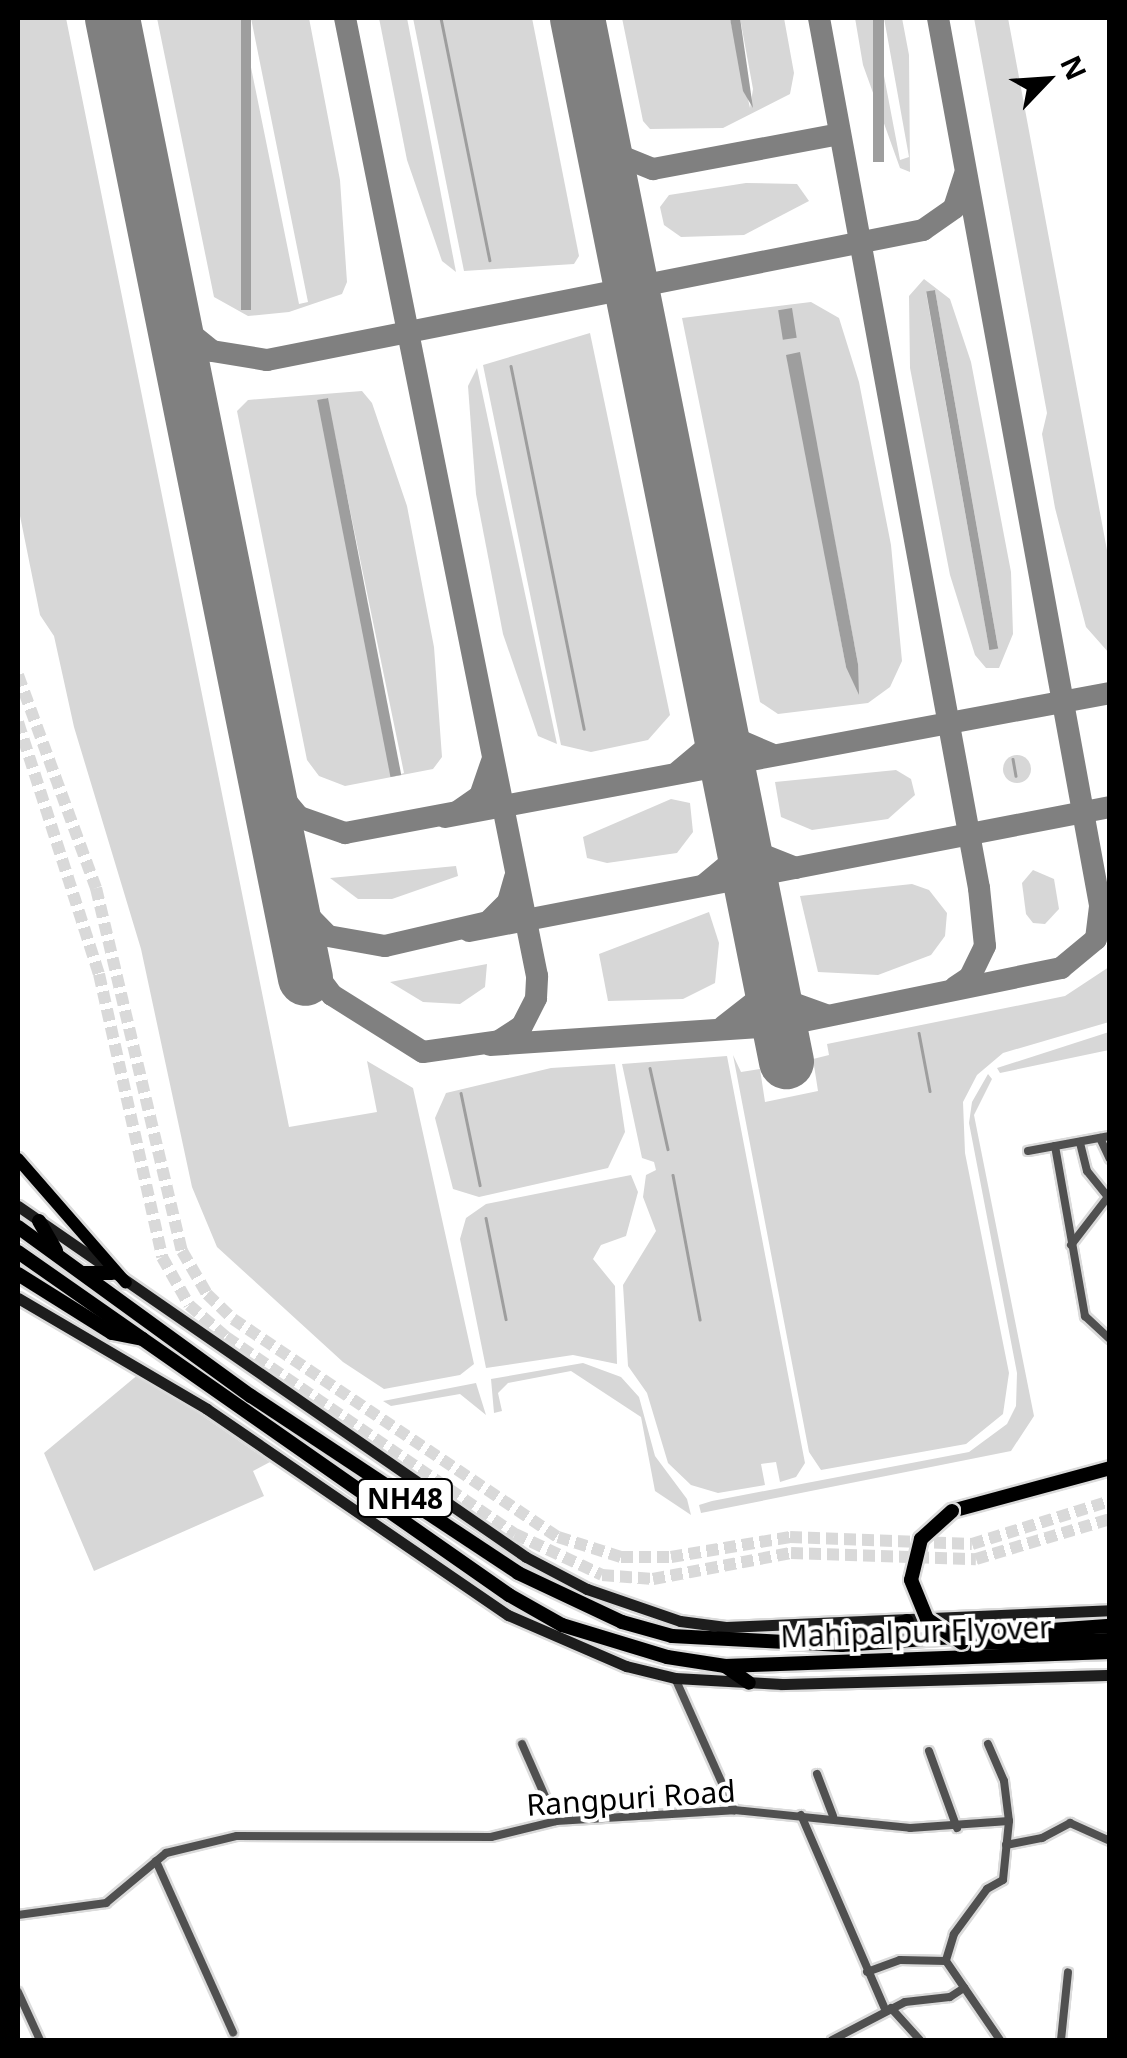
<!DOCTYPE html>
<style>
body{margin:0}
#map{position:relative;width:1127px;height:2058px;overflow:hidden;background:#fff;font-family:"Noto Sans",sans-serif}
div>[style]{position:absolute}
.green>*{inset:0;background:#d7d7d7}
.round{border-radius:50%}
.water>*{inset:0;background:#9e9e9e;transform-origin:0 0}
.stream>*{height:2.5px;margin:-1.25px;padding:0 1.25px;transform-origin:1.25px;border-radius:1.25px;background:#9e9e9e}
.taxiway>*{height:22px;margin:-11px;padding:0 11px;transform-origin:11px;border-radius:11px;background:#808080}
.runway>*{height:55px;margin:-27.5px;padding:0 27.5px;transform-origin:27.5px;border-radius:27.5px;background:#808080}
.trunk-tunnel>*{height:12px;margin-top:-6px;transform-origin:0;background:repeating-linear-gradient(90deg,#d9d9d9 0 12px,transparent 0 18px)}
.roads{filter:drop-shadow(2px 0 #dbdbdb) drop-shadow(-2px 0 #dbdbdb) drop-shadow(0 2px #dbdbdb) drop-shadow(0 -2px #dbdbdb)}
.minor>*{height:8px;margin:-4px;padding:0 4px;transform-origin:4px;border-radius:4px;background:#505050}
.secondary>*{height:11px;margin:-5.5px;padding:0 5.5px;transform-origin:5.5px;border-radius:5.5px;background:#1d1d1d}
.trunk>*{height:12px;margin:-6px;padding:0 6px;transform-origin:6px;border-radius:6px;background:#000}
.motorway>*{height:14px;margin:-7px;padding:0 7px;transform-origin:7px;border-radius:7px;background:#000}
.bridges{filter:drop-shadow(2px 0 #dbdbdb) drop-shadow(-2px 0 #dbdbdb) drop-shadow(0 2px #dbdbdb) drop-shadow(0 -2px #dbdbdb)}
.motorway-bridge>*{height:14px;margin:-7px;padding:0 7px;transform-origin:7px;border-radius:7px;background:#000}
span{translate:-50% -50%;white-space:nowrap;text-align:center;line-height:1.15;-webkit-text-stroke:8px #fff;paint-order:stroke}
.shield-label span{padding:2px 8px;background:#fff;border:2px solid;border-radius:8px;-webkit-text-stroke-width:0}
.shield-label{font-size:28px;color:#000;font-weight:700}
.street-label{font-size:30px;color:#000}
.frame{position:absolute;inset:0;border:20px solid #000;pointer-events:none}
.north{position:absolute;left:997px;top:30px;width:100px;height:100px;-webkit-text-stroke:8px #fff;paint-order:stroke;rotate:65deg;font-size:28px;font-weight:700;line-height:40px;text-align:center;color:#000}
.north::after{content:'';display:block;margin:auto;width:35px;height:45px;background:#000;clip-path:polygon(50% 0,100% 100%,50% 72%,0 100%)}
</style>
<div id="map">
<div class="green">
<div style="clip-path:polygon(18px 18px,66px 18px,289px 1127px,377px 1112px,367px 1061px,413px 1088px,474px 1364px,460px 1375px,384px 1389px,343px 1362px,217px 1247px,192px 1187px,141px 949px,74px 727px,54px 636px,40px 615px,18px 506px)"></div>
<div style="clip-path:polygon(157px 18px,241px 18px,299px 304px,308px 302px,251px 18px,309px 18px,340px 180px,347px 282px,342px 294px,289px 312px,248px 316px,214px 297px)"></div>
<div style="clip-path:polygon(379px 18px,407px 18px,456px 272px,442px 261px,407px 160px)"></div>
<div style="clip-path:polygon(413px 18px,532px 18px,579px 256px,574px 264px,464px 271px)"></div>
<div style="clip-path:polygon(622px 18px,730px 18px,750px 108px,753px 89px,740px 18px,784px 18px,794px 73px,790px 94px,723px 128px,650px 129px,643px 121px)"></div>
<div style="clip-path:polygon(855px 18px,873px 18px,900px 160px,909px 157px,884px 18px,902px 18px,909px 55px,910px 172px,900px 168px,863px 65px)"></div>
<div style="clip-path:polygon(974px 18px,1008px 18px,1109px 561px,1109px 653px,1086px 627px,1055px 508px,1042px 434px,1047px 413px)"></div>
<div style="clip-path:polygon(746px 183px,797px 184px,809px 201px,744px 235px,681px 237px,664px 225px,660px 207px,669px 195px)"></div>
<div style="clip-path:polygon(evenodd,924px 279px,950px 299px,971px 362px,1011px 572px,1013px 634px,999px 668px,986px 668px,975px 655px,950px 575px,910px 368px,909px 296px,924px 279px,935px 290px,998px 647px,997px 648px,989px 648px,926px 292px,935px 290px)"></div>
<div style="clip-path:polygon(evenodd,811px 302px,839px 318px,859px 382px,891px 545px,902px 661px,890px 687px,868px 703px,778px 714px,760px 702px,682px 318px,811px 302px,799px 353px,858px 664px,846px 667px,831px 587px,799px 353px)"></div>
<div style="clip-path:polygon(590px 333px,670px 715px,648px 740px,591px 752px,561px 745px,483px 365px)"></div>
<div style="clip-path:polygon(477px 368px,557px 744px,538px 736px,503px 634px,476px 494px,468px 386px)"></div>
<div style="clip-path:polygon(evenodd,362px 391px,372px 403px,407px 506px,434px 647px,442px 757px,433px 769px,345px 786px,319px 776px,307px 760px,237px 411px,248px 400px,362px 391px,327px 398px,404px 773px,395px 776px,318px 401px,327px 398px)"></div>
<div class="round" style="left:1003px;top:755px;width:28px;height:28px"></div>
<div style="clip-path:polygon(896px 770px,911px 779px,915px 795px,888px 819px,812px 830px,781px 817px,775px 782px)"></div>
<div style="clip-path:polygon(671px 799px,690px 803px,693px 832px,677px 853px,607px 863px,587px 858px,583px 837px)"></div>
<div style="clip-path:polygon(456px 866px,458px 876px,392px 899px,358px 899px,330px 878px)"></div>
<div style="clip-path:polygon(1033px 870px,1054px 879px,1059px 909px,1045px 924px,1033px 923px,1026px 914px,1022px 883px)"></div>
<div style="clip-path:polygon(912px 884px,929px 890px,947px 913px,945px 936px,931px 955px,878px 975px,818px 972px,800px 896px)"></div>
<div style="clip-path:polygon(709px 912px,719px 943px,715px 983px,683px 999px,608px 1001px,599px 954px)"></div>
<div style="clip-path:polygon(487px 964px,485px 987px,460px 1004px,423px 1002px,390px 982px)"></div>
<div style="clip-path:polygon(1109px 967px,1109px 1022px,1003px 1053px,977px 1075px,963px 1102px,965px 1153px,1009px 1373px,1003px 1414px,966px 1444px,821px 1470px,809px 1452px,733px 1055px,741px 1072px,760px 1069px,765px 1102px,818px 1091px,813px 1059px,829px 1055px,827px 1044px,1065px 996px)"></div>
<div style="clip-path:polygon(1109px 1032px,1109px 1050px,1000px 1073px,997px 1068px)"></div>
<div style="clip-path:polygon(727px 1056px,805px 1463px,796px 1477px,780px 1482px,776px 1462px,761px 1464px,765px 1485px,718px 1493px,691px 1485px,668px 1463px,647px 1393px,628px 1366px,623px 1285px,656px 1231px,643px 1197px,646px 1175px,656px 1170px,654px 1162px,642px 1158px,622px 1064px)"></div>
<div style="clip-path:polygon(615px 1064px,625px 1132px,608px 1168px,479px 1197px,453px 1189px,435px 1118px,446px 1093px,551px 1068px)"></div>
<div style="clip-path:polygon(988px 1074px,992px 1079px,974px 1115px,1034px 1416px,1011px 1451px,701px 1513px,699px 1505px,712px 1501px,969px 1452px,1007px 1424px,1016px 1406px,1017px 1373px,969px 1123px,972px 1102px)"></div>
<div style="clip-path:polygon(631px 1175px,638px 1192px,626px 1236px,601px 1245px,593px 1259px,615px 1286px,617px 1364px,573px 1355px,486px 1368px,460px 1239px,466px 1218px,486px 1204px)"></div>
<div style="clip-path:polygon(583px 1363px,621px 1377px,639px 1397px,655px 1456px,687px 1499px,691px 1515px,655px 1491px,641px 1417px,571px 1371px,508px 1383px,498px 1393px,502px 1411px,494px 1413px,491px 1379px)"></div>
<div style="clip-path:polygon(140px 1373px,270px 1462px,253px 1471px,264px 1496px,94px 1571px,44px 1453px)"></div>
<div style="clip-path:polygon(476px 1383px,486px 1415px,460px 1394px,391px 1406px,383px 1401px)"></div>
</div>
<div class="water">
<div style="left:241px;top:18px;width:10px;height:292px"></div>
<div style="clip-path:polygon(730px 18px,740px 18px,753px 108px,743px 91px)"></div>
<div style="left:873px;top:18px;width:11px;height:144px"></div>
<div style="left:935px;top:290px;width:364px;height:9px;rotate:80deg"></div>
<div style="left:792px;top:308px;width:30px;height:14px;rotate:81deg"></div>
<div style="clip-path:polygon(800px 352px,858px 664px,859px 695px,846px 667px,786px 355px)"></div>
<div style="left:328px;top:398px;width:384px;height:11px;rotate:79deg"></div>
</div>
<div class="stream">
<div style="left:441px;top:18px;width:247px;rotate:78.6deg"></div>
<div style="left:511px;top:366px;width:370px;rotate:78.6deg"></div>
<div style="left:1013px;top:759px;width:17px;rotate:80deg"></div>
<div style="left:919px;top:1033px;width:59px;rotate:79.3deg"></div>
<div style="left:650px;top:1068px;width:83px;rotate:77.5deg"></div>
<div style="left:461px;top:1093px;width:94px;rotate:78.3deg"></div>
<div style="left:673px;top:1175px;width:147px;rotate:79.4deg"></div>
<div style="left:486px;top:1218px;width:103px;rotate:78.8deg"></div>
</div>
<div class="taxiway">
<div style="left:819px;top:18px;width:885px;rotate:79.58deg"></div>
<div style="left:979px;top:888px;width:58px;rotate:84.1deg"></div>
<div style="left:985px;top:946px;width:34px;rotate:116deg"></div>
<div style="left:970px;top:977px;width:18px;rotate:146deg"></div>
<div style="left:598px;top:121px;width:39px;rotate:60deg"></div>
<div style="left:618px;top:155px;width:38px;rotate:22deg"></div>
<div style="left:653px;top:169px;width:190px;rotate:-10.6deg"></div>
<div style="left:169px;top:300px;width:33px;rotate:61deg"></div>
<div style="left:185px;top:329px;width:35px;rotate:39deg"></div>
<div style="left:212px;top:351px;width:56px;rotate:9.3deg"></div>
<div style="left:267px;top:360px;width:669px;rotate:-11.21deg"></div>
<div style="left:923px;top:230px;width:38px;rotate:-35deg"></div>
<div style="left:954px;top:208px;width:35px;rotate:-72deg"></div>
<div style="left:715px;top:707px;width:36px;rotate:58deg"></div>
<div style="left:734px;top:738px;width:40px;rotate:23.4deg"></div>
<div style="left:679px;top:771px;width:35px;rotate:-40deg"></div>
<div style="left:706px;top:748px;width:40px;rotate:-77deg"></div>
<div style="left:264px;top:775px;width:55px;rotate:50.2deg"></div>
<div style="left:299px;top:817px;width:49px;rotate:19.2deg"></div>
<div style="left:345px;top:833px;width:114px;rotate:-10.6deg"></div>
<div style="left:457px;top:812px;width:28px;rotate:-35deg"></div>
<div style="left:480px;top:796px;width:36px;rotate:-71deg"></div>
<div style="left:445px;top:817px;width:676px;rotate:-10.56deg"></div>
<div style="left:738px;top:820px;width:34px;rotate:64deg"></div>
<div style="left:753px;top:851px;width:46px;rotate:21.6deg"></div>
<div style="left:704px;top:885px;width:31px;rotate:-40deg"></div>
<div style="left:728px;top:865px;width:44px;rotate:-76.9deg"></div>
<div style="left:288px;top:895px;width:57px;rotate:45.7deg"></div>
<div style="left:328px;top:936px;width:58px;rotate:10deg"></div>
<div style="left:385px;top:946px;width:106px;rotate:-13.1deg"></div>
<div style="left:488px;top:922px;width:28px;rotate:-45deg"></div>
<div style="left:508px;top:902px;width:25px;rotate:-74deg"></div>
<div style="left:469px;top:931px;width:653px;rotate:-10.95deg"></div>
<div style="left:299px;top:951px;width:55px;rotate:53.1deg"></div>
<div style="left:332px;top:995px;width:107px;rotate:32.1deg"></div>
<div style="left:423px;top:1052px;width:77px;rotate:-8.2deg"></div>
<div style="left:499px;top:1041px;width:27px;rotate:-33deg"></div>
<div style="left:522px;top:1026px;width:31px;rotate:-63deg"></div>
<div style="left:536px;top:998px;width:22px;rotate:-87deg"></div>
<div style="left:537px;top:976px;width:977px;rotate:-101.33deg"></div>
<div style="left:767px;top:967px;width:42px;rotate:56.7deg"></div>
<div style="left:790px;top:1002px;width:37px;rotate:20deg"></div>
<div style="left:724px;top:1026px;width:41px;rotate:-38deg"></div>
<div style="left:756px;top:1001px;width:44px;rotate:-76.9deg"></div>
<div style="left:490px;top:1045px;width:290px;rotate:-3.8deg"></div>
<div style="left:779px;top:1026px;width:288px;rotate:-11.6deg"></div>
<div style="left:1061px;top:968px;width:45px;rotate:-39.6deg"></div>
<div style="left:1096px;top:939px;width:34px;rotate:-83deg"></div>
<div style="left:1100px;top:905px;width:902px;rotate:-100.35deg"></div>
</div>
<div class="runway">
<div style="left:112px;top:18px;width:979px;rotate:78.63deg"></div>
<div style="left:577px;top:18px;width:1064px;rotate:78.67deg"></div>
</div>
<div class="trunk-tunnel">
<div style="left:18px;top:675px;width:227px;rotate:69.9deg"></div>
<div style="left:96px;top:888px;width:373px;rotate:76.7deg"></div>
<div style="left:182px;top:1251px;width:50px;rotate:59.8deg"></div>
<div style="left:207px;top:1294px;width:36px;rotate:44deg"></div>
<div style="left:233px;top:1319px;width:391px;rotate:33.9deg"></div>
<div style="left:558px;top:1537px;width:66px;rotate:17.6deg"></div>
<div style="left:621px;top:1557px;width:50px"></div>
<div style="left:671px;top:1557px;width:121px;rotate:-9.5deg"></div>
<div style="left:790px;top:1537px;width:182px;rotate:2.2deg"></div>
<div style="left:972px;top:1544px;width:145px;rotate:-17.3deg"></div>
<div style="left:18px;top:722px;width:265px;rotate:72.2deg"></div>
<div style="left:99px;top:974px;width:290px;rotate:77.4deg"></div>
<div style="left:162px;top:1257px;width:55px;rotate:60.6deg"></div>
<div style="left:189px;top:1305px;width:49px;rotate:40.9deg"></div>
<div style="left:226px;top:1337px;width:350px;rotate:34.3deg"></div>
<div style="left:515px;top:1534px;width:96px;rotate:25.2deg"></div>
<div style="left:602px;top:1575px;width:51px;rotate:4.5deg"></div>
<div style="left:653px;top:1579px;width:140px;rotate:-10.7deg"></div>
<div style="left:791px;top:1553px;width:185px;rotate:1.9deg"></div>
<div style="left:976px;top:1559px;width:140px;rotate:-16.6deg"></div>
</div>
<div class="roads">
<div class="minor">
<div style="left:1100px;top:1138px;width:23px;rotate:65deg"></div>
<div style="left:1055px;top:1146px;width:173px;rotate:80deg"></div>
<div style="left:1085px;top:1316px;width:34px;rotate:43deg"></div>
<div style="left:1028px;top:1151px;width:83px;rotate:-10.4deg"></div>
<div style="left:1071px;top:1245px;width:61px;rotate:-52.4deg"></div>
<div style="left:1108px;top:1197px;width:33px;rotate:-129deg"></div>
<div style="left:1087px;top:1171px;width:30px;rotate:-104deg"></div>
<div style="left:675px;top:1678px;width:145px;rotate:65.9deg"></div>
<div style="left:522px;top:1744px;width:84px;rotate:66.2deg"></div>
<div style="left:988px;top:1744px;width:40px;rotate:66.6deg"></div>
<div style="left:1004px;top:1781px;width:40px;rotate:82.9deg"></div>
<div style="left:1009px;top:1821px;width:59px;rotate:95.8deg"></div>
<div style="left:1003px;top:1880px;width:18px;rotate:151deg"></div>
<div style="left:987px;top:1889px;width:56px;rotate:126.3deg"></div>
<div style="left:954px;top:1934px;width:28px;rotate:107deg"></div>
<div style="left:946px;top:1961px;width:96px;rotate:55.6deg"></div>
<div style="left:929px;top:1751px;width:82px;rotate:70deg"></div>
<div style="left:817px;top:1774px;width:45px;rotate:69.1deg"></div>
<div style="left:801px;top:1815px;width:214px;rotate:66.6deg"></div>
<div style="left:1006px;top:1845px;width:37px;rotate:-11deg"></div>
<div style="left:1042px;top:1838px;width:32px;rotate:-28deg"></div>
<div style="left:1070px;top:1823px;width:44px;rotate:24.2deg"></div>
<div style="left:156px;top:1861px;width:188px;rotate:65.8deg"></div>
<div style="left:18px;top:1915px;width:89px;rotate:-7.8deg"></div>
<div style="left:106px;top:1903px;width:78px;rotate:-39.8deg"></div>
<div style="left:166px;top:1853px;width:73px;rotate:-13.5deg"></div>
<div style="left:237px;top:1836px;width:254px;rotate:0.2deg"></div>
<div style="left:491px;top:1837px;width:67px;rotate:-13.8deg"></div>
<div style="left:556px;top:1821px;width:178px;rotate:-3.5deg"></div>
<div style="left:734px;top:1810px;width:177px;rotate:5.8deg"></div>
<div style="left:910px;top:1828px;width:99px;rotate:-4deg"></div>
<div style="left:867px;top:1972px;width:35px;rotate:-20deg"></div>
<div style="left:900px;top:1960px;width:46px;rotate:1.2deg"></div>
<div style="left:18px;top:1992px;width:53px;rotate:65.4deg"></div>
<div style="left:891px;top:2008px;width:43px;rotate:47.8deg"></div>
<div style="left:832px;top:2040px;width:82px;rotate:-27.5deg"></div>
<div style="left:905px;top:2002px;width:45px;rotate:-6.3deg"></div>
<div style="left:950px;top:1997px;width:17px;rotate:-33deg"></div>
<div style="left:1061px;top:2040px;width:68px;rotate:-84.1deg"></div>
</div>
<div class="secondary">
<div style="left:18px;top:1206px;width:617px;rotate:34.64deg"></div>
<div style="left:526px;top:1557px;width:69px;rotate:27.7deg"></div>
<div style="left:587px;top:1589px;width:98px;rotate:19deg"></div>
<div style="left:680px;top:1621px;width:46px;rotate:7.4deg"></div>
<div style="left:726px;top:1627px;width:384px;rotate:-2.5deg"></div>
<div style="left:18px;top:1298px;width:219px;rotate:30.4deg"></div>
<div style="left:207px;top:1409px;width:365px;rotate:34.4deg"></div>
<div style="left:508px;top:1615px;width:129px;rotate:23.4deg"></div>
<div style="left:626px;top:1666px;width:50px;rotate:13.8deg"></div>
<div style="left:675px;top:1678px;width:107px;rotate:3.2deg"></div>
<div style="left:782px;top:1684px;width:328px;rotate:-1.6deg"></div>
</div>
<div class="trunk">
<div style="left:18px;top:1159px;width:164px;rotate:48.9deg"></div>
</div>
<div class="motorway">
<div style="left:39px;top:1221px;width:34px;rotate:60deg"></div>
<div style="left:18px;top:1227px;width:288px;rotate:36deg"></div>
<div style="left:251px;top:1396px;width:320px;rotate:33.5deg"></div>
<div style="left:518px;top:1573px;width:115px;rotate:25.2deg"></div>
<div style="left:622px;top:1622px;width:52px;rotate:15.6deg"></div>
<div style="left:672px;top:1636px;width:170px;rotate:3deg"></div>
<div style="left:842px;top:1645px;width:269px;rotate:-4.1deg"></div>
<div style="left:18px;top:1252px;width:599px;rotate:34.94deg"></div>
<div style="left:509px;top:1595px;width:61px;rotate:29.5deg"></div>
<div style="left:562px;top:1625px;width:110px;rotate:16.9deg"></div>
<div style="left:667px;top:1657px;width:59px;rotate:8.8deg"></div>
<div style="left:725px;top:1666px;width:385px;rotate:-2.1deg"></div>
<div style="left:83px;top:1273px;width:29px"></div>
<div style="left:18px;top:1274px;width:111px;rotate:32.1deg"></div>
<div style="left:112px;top:1333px;width:31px;rotate:11deg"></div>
<div style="left:952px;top:1511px;width:164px;rotate:-15.2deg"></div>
<div style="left:857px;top:1639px;width:53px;rotate:-19.8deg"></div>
<div style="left:970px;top:1643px;width:140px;rotate:-1.2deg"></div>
<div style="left:725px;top:1666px;width:29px;rotate:35deg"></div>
</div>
</div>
<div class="bridges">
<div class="motorway-bridge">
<div style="left:952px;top:1511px;width:42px;rotate:137.9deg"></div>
<div style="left:921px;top:1539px;width:42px;rotate:103.7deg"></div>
<div style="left:911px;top:1580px;width:42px;rotate:67.7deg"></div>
<div style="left:927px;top:1619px;width:42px;rotate:34.4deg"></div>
</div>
</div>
<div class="shield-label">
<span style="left:405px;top:1498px">NH48</span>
</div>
<div class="street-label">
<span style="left:916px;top:1632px;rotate:-2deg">Mahipalpur Flyover</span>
<span style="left:631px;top:1798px;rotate:-4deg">Rangpuri Road</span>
</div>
<div class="frame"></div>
<div class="north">N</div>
</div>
